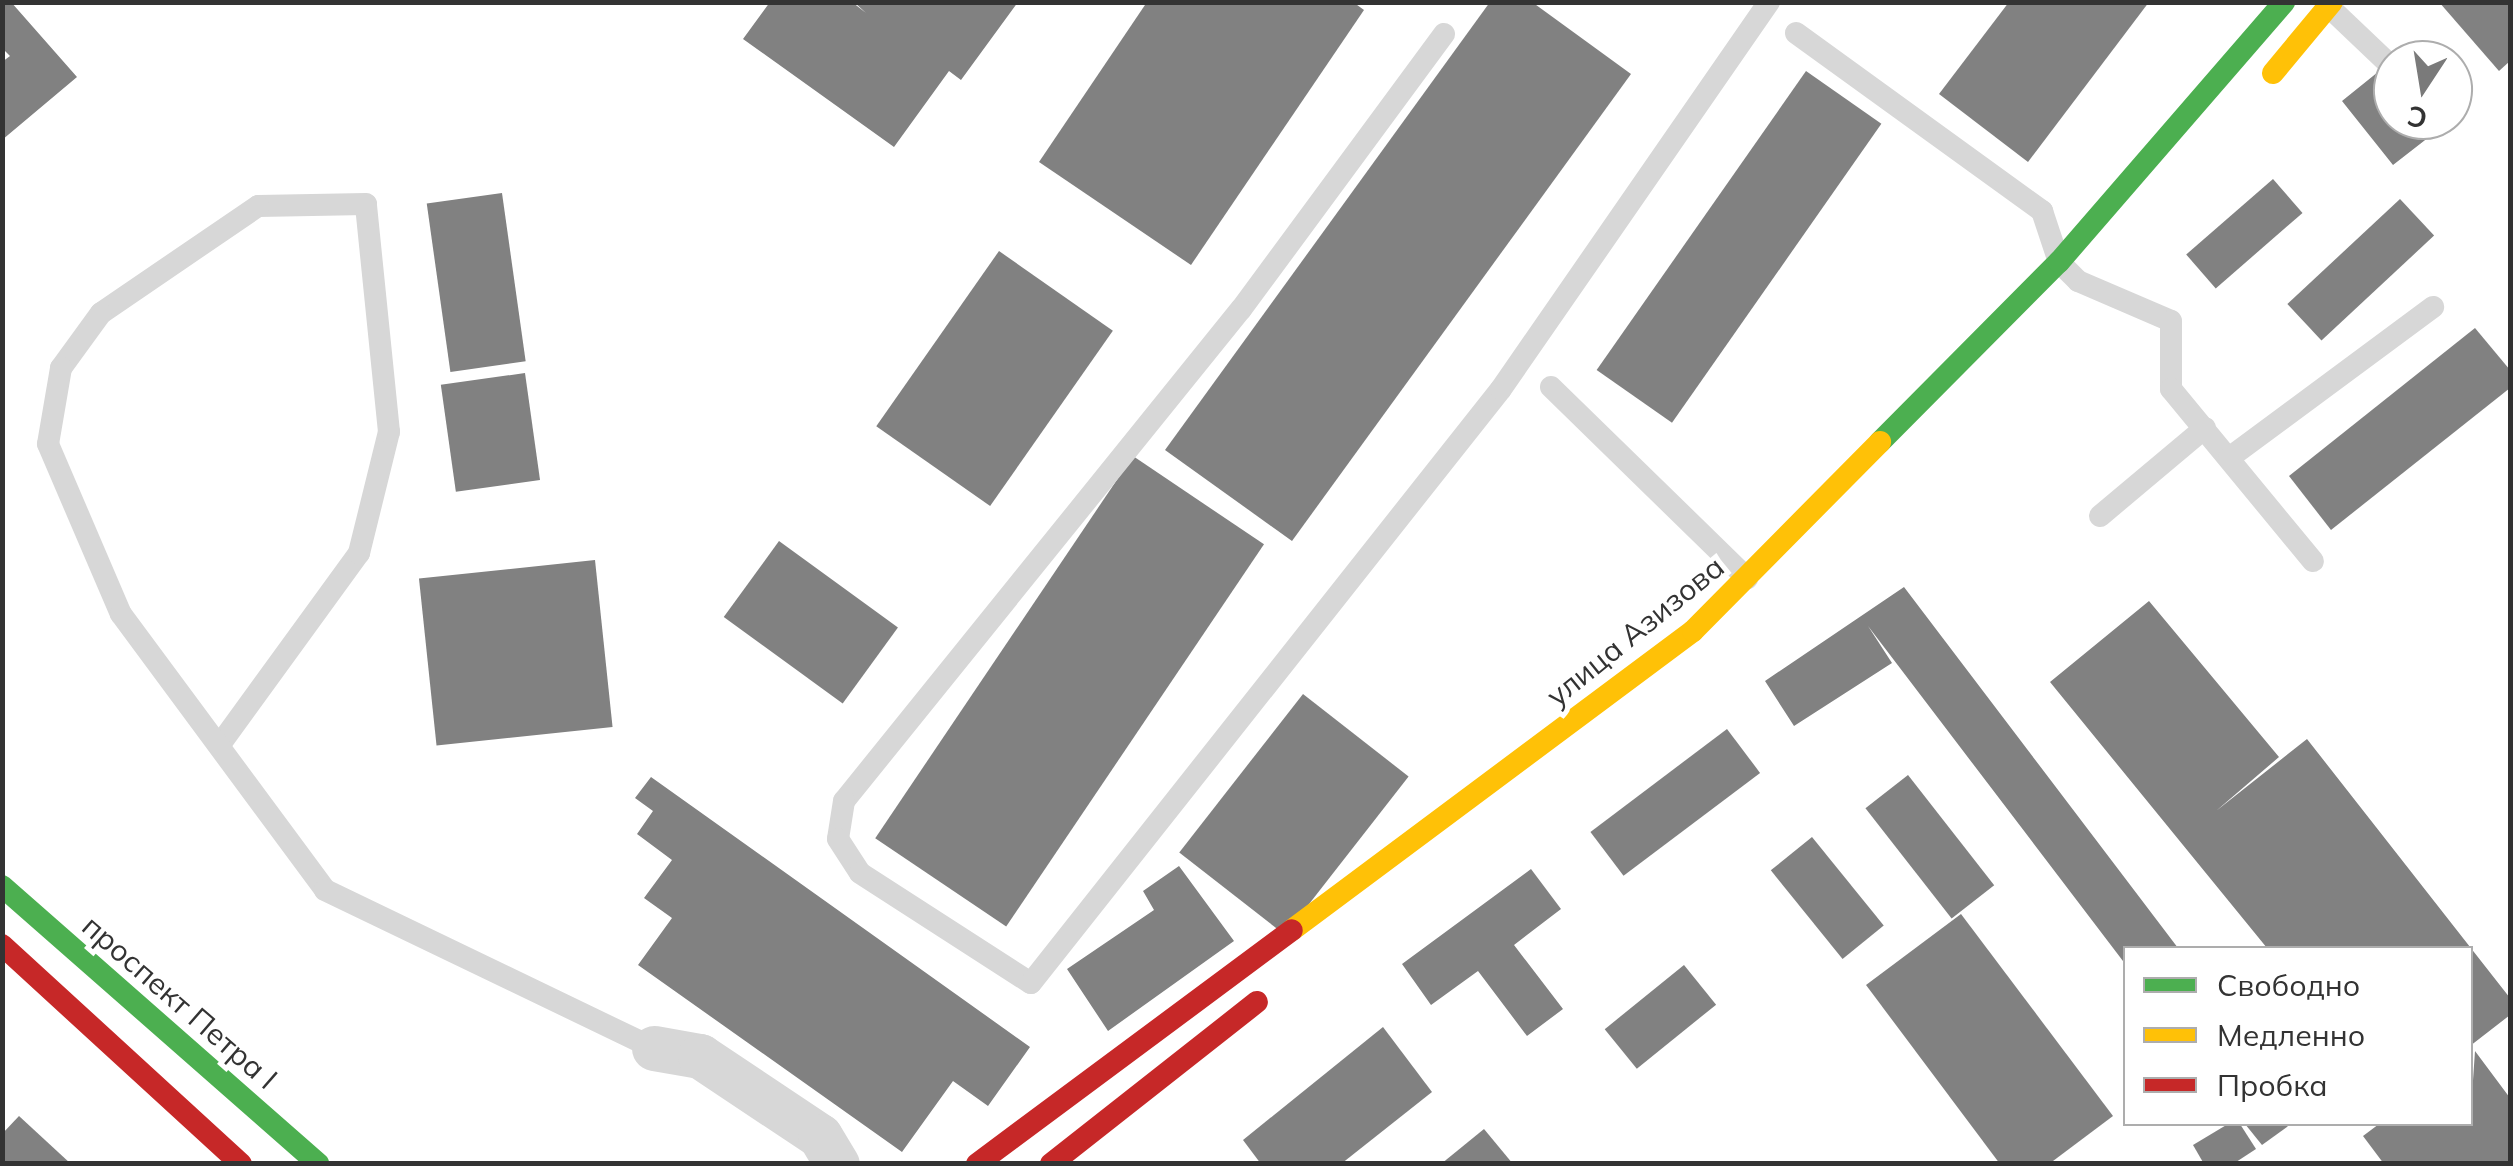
<!DOCTYPE html>
<meta charset="utf-8">
<style>
body{margin:0}
#map{position:relative;width:2513px;height:1166px;overflow:hidden;background:#fff;font-family:Mulish,sans-serif}
div>[style]{position:absolute}
.building>*{inset:0;background:#818181;transform-origin:0 0}
.lane>*{height:22px;margin:-11px;padding:0 11px;transform-origin:11px;border-radius:11px;background:#d7d7d7}
.street>*{height:45px;margin:-22.5px;padding:0 22.5px;transform-origin:22.5px;border-radius:22.5px;background:#d7d7d7}
.fast>*{height:22px;margin:-11px;padding:0 11px;transform-origin:11px;border-radius:11px;background:#4caf50}
.slow>*{height:22px;margin:-11px;padding:0 11px;transform-origin:11px;border-radius:11px;background:#ffc107}
.jam>*{height:22px;margin:-11px;padding:0 11px;transform-origin:11px;border-radius:11px;background:#c62828}
span{translate:-50% -50%;white-space:nowrap;text-align:center;line-height:1.15;-webkit-text-stroke:10px #fff;paint-order:stroke}
.street-label{font-size:30px;color:#333}
.frame{position:absolute;inset:0;border:5px solid #333;pointer-events:none}
.legend{position:absolute;left:2123px;top:946px;width:350px;height:180px;box-sizing:border-box;background:#fff;border:2px solid #adadad;margin:0;padding:12px 18px;list-style:none;font-size:30px;color:#333}
.legend li{display:flex;align-items:center;gap:20px;height:50px}
.legend b{width:50px;border:2px solid #adadad}
.north{position:absolute;left:2373px;top:40px;width:100px;height:100px;box-sizing:border-box;background:#fff;border:2px solid #adadad;border-radius:50%;rotate:192deg;font-size:28px;font-weight:700;line-height:40px;text-align:center;color:#333}
.north::after{content:'';display:block;margin:auto;width:35px;height:45px;background:#7a7a7a;clip-path:polygon(50% 0,100% 100%,50% 72%,0 100%)}
</style>
<div id="map">
<div class="building">
<div style="clip-path:polygon(2px 2px,11px 2px,77px 77px,2px 140px,2px 62px,10px 56px,2px 48px)"></div>
<div style="clip-path:polygon(770px 2px,852px 2px,866px 13px,854px 2px,1018px 2px,961px 80px,949px 71px,894px 147px,743px 39px)"></div>
<div style="clip-path:polygon(1147px 2px,1353px 2px,1364px 10px,1191px 265px,1039px 162px)"></div>
<div style="clip-path:polygon(1490px 2px,1532px 2px,1631px 74px,1292px 541px,1165px 450px)"></div>
<div style="clip-path:polygon(2009px 2px,2149px 2px,2028px 162px,1939px 94px)"></div>
<div style="clip-path:polygon(2439px 2px,2510px 2px,2510px 61px,2499px 71px)"></div>
<div style="left:1806px;top:71px;width:92px;height:365px;rotate:35deg"></div>
<div style="clip-path:polygon(2378px 72px,2393px 92px,2393px 120px,2416px 120px,2429px 137px,2393px 165px,2342px 101px)"></div>
<div style="left:2273px;top:179px;width:45px;height:115px;rotate:49deg"></div>
<div style="left:502px;top:193px;width:170px;height:76px;rotate:82deg"></div>
<div style="left:2400px;top:199px;width:50px;height:154px;rotate:47deg"></div>
<div style="left:999px;top:251px;width:139px;height:214px;rotate:35deg"></div>
<div style="clip-path:polygon(2475px 328px,2510px 370px,2510px 388px,2331px 530px,2289px 476px)"></div>
<div style="left:525px;top:373px;width:108px;height:85px;rotate:82deg"></div>
<div style="left:1133px;top:456px;width:158px;height:461px;rotate:34deg"></div>
<div style="left:779px;top:541px;width:147px;height:94px;rotate:36deg"></div>
<div style="left:595px;top:560px;width:168px;height:177px;rotate:84deg"></div>
<div style="clip-path:polygon(1904px 587px,2178px 948px,2126px 948px,2126px 965px,1868px 626px,1892px 663px,1794px 726px,1765px 681px)"></div>
<div style="clip-path:polygon(2149px 601px,2279px 757px,2216px 811px,2307px 739px,2510px 998px,2510px 1015px,2470px 1046px,2470px 948px,2267px 948px,2050px 682px)"></div>
<div style="left:1303px;top:694px;width:134px;height:201px;rotate:38deg"></div>
<div style="left:1727px;top:729px;width:55px;height:171px;rotate:53deg"></div>
<div style="left:1908px;top:775px;width:140px;height:54px;rotate:52deg"></div>
<div style="clip-path:polygon(651px 777px,1030px 1047px,988px 1106px,953px 1081px,902px 1152px,638px 965px,672px 918px,644px 898px,672px 860px,637px 834px,653px 811px,635px 798px)"></div>
<div style="left:1812px;top:837px;width:114px;height:53px;rotate:51deg"></div>
<div style="clip-path:polygon(1179px 866px,1234px 941px,1108px 1031px,1067px 969px,1154px 910px,1143px 891px)"></div>
<div style="clip-path:polygon(1531px 869px,1561px 909px,1514px 945px,1563px 1009px,1527px 1036px,1478px 971px,1431px 1005px,1402px 964px)"></div>
<div style="clip-path:polygon(1961px 914px,2113px 1116px,2049px 1164px,2000px 1164px,1866px 985px)"></div>
<div style="left:1684px;top:965px;width:51px;height:102px;rotate:51deg"></div>
<div style="clip-path:polygon(1383px 1027px,1432px 1092px,1341px 1164px,1261px 1164px,1243px 1140px)"></div>
<div style="clip-path:polygon(2475px 1051px,2510px 1098px,2510px 1164px,2384px 1164px,2363px 1136px,2379px 1124px,2470px 1124px)"></div>
<div style="clip-path:polygon(19px 1116px,71px 1164px,2px 1164px,2px 1134px)"></div>
<div style="clip-path:polygon(2228px 1124px,2240px 1124px,2256px 1149px,2233px 1164px,2204px 1164px,2193px 1145px)"></div>
<div style="clip-path:polygon(2245px 1124px,2291px 1124px,2262px 1145px)"></div>
<div style="clip-path:polygon(1484px 1129px,1513px 1164px,1441px 1164px)"></div>
</div>
<div class="lane">
<div style="left:2328px;top:6px;width:90px;rotate:43.6deg"></div>
<div style="left:1796px;top:33px;width:304px;rotate:35.9deg"></div>
<div style="left:2042px;top:211px;width:54px;rotate:71.6deg"></div>
<div style="left:2059px;top:262px;width:27px;rotate:45deg"></div>
<div style="left:2078px;top:281px;width:101px;rotate:23.3deg"></div>
<div style="left:2171px;top:321px;width:68px;rotate:90deg"></div>
<div style="left:2171px;top:389px;width:223px;rotate:50.5deg"></div>
<div style="left:1444px;top:34px;width:342px;rotate:126.4deg"></div>
<div style="left:1241px;top:309px;width:632px;rotate:128.9deg"></div>
<div style="left:844px;top:801px;width:38px;rotate:99deg"></div>
<div style="left:838px;top:839px;width:40px;rotate:57.1deg"></div>
<div style="left:860px;top:873px;width:203px;rotate:32.8deg"></div>
<div style="left:1031px;top:983px;width:757px;rotate:-51.65deg"></div>
<div style="left:1501px;top:389px;width:471px;rotate:-55.3deg"></div>
<div style="left:1551px;top:387px;width:274px;rotate:44.3deg"></div>
<div style="left:2229px;top:458px;width:254px;rotate:-36.5deg"></div>
<div style="left:2100px;top:516px;width:137px;rotate:-40deg"></div>
<div style="left:221px;top:743px;width:235px;rotate:-54deg"></div>
<div style="left:359px;top:553px;width:125px;rotate:-76.1deg"></div>
<div style="left:389px;top:432px;width:229px;rotate:-95.8deg"></div>
<div style="left:366px;top:204px;width:108px;rotate:178.9deg"></div>
<div style="left:258px;top:206px;width:190px;rotate:145.7deg"></div>
<div style="left:101px;top:313px;width:68px;rotate:126deg"></div>
<div style="left:61px;top:368px;width:77px;rotate:99.7deg"></div>
<div style="left:48px;top:444px;width:185px;rotate:66.8deg"></div>
<div style="left:121px;top:614px;width:343px;rotate:53.5deg"></div>
<div style="left:325px;top:890px;width:365px;rotate:25.7deg"></div>
</div>
<div class="street">
<div style="left:654px;top:1048px;width:47px;rotate:9.9deg"></div>
<div style="left:700px;top:1056px;width:144px;rotate:33.7deg"></div>
<div style="left:820px;top:1136px;width:33px;rotate:59deg"></div>
</div>
<div class="fast">
<div style="left:1880px;top:442px;width:254px;rotate:-45.2deg"></div>
<div style="left:2059px;top:262px;width:344px;rotate:-49.1deg"></div>
<div style="left:2px;top:886px;width:421px;rotate:41.3deg"></div>
</div>
<div class="slow">
<div style="left:2273px;top:73px;width:92px;rotate:-50.3deg"></div>
<div style="left:1292px;top:930px;width:500px;rotate:-36.71deg"></div>
<div style="left:1693px;top:631px;width:266px;rotate:-45.3deg"></div>
</div>
<div class="jam">
<div style="left:2px;top:945px;width:324px;rotate:42.5deg"></div>
<div style="left:977px;top:1164px;width:392px;rotate:-36.6deg"></div>
<div style="left:1051px;top:1164px;width:262px;rotate:-38.2deg"></div>
</div>
<div class="street-label">
<span style="left:1635px;top:631px;rotate:-39deg">улица Азизова</span>
<span style="left:180px;top:1002px;rotate:41deg">проспект Петра I</span>
</div>
<div class="frame"></div>
<ul class="legend">
<li><b style="height:12px;background:#4caf50"></b>Свободно</li>
<li><b style="height:12px;background:#ffc107"></b>Медленно</li>
<li><b style="height:12px;background:#c62828"></b>Пробка</li>
</ul>
<div class="north">С</div>
</div>
